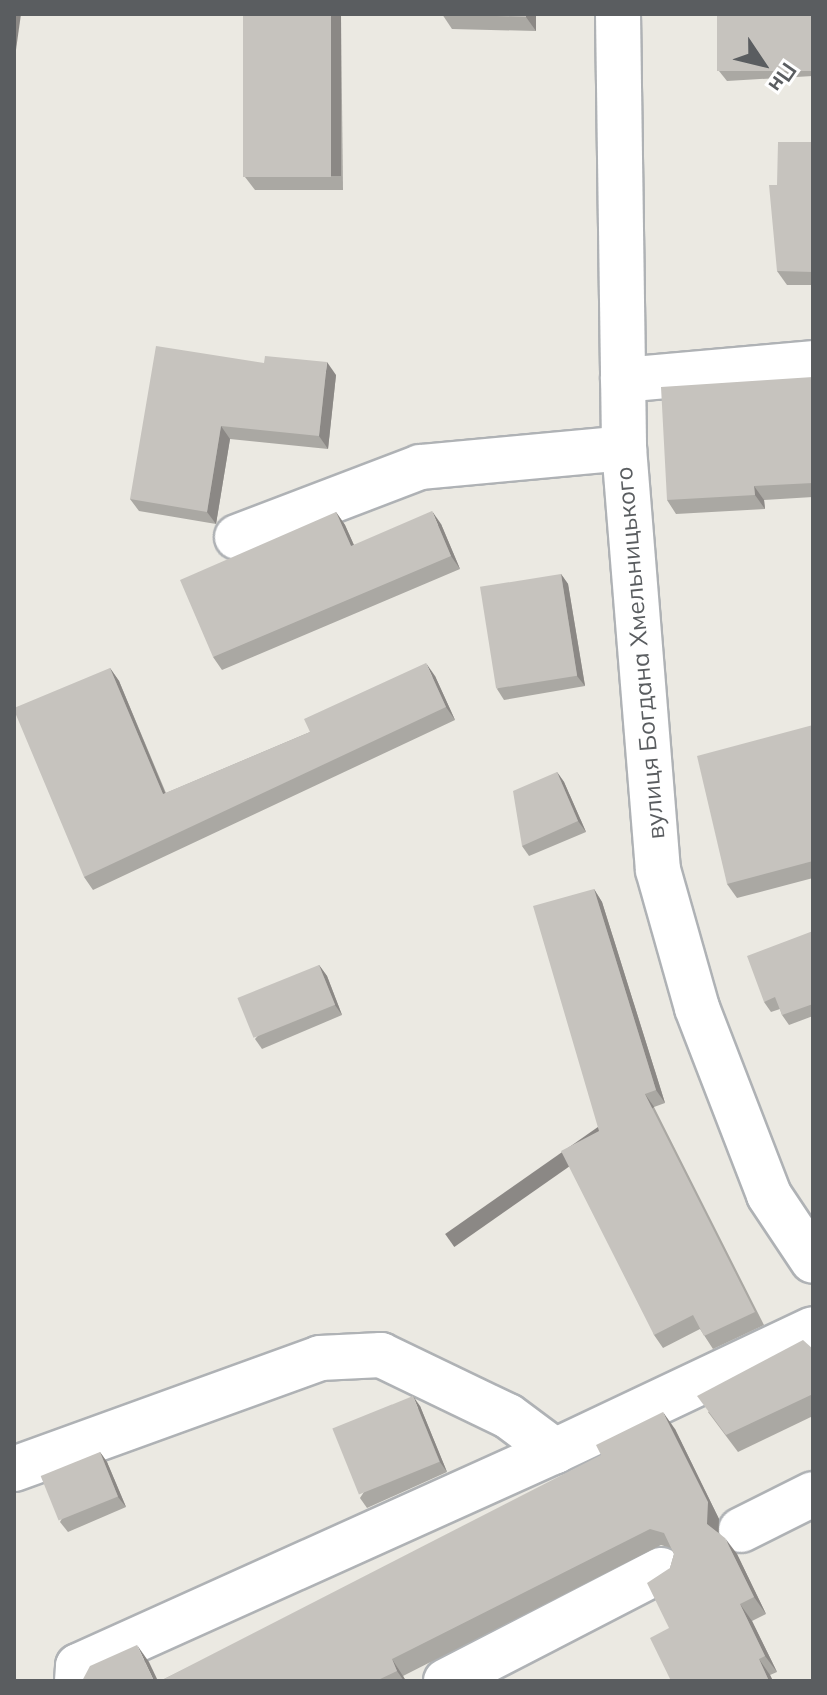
<!DOCTYPE html>
<meta charset="utf-8">
<style>
body{margin:0}
#map{position:relative;width:827px;height:1695px;overflow:hidden;background:#ebe9e2;font-family:Mulish,sans-serif}
div>[style]{position:absolute}
.roads{filter:drop-shadow(2px 0 #afb2b5) drop-shadow(-2px 0 #afb2b5) drop-shadow(0 2px #afb2b5) drop-shadow(0 -2px #afb2b5)}
.minor>*{height:44px;margin:-22px;padding:0 22px;transform-origin:22px;border-radius:22px;background:#fff}
.wall>*{inset:0;background:#aaa8a3}
.shaded-wall>*{inset:0;background:#8b8885;transform-origin:0 0}
.building>*{inset:0;background:#c6c3be;transform-origin:0 0}
span{translate:-50% -50%;white-space:nowrap;text-align:center;line-height:1.15;-webkit-text-stroke:6px #fff;paint-order:stroke}
.street-label{font-size:24px;color:#5a5d60}
.frame{position:absolute;inset:0;border:16px solid #5a5d60;pointer-events:none}
.north{position:absolute;left:723px;top:24px;width:80px;height:80px;-webkit-text-stroke:6px #fff;paint-order:stroke;rotate:125deg;font-size:22px;font-weight:700;line-height:32px;text-align:center;color:#5a5d60}
.north::after{content:'';display:block;margin:auto;width:28px;height:36px;background:#5a5d60;clip-path:polygon(50% 0,100% 100%,50% 72%,0 100%)}
</style>
<div id="map">
<div class="roads">
<div class="minor">
<div style="left:618px;top:14px;width:434px;rotate:89.2deg"></div>
<div style="left:624px;top:448px;width:423px;rotate:85.4deg"></div>
<div style="left:658px;top:870px;width:143px;rotate:74.2deg"></div>
<div style="left:697px;top:1008px;width:200px;rotate:68.9deg"></div>
<div style="left:769px;top:1195px;width:79px;rotate:56.3deg"></div>
<div style="left:623px;top:380px;width:191px;rotate:-5.1deg"></div>
<div style="left:237px;top:537px;width:196px;rotate:-20.9deg"></div>
<div style="left:420px;top:467px;width:205px;rotate:-5.3deg"></div>
<div style="left:14px;top:1469px;width:326px;rotate:-19.9deg"></div>
<div style="left:320px;top:1358px;width:61px;rotate:-2.8deg"></div>
<div style="left:381px;top:1355px;width:141px;rotate:25.7deg"></div>
<div style="left:508px;top:1416px;width:59px;rotate:36.7deg"></div>
<div style="left:555px;top:1451px;width:285px;rotate:-25.3deg"></div>
<div style="left:741px;top:1530px;width:80px;rotate:-26.6deg"></div>
<div style="left:77px;top:1681px;width:15px;rotate:-86deg"></div>
<div style="left:78px;top:1666px;width:523px;rotate:-24.26deg"></div>
<div style="left:446px;top:1681px;width:242px;rotate:-27.3deg"></div>
</div>
</div>
<div class="wall">
<div style="clip-path:polygon(243px 14px,341px 14px,343px 190px,255px 190px,245px 177px)"></div>
<div style="clip-path:polygon(442px 14px,536px 14px,536px 31px,452px 29px)"></div>
<div style="clip-path:polygon(813px 14px,813px 76px,727px 81px,719px 71px)"></div>
<div style="clip-path:polygon(813px 142px,813px 285px,787px 285px,777px 271px,777px 185px)"></div>
<div style="clip-path:polygon(264px 363px,336px 375px,328px 449px,230px 439px,216px 524px,139px 511px,130px 499px)"></div>
<div style="clip-path:polygon(813px 377px,813px 497px,764px 500px,765px 509px,676px 514px,667px 500px)"></div>
<div style="clip-path:polygon(336px 512px,345px 525px,354px 545px,441px 524px,460px 569px,222px 670px,213px 657px)"></div>
<div style="clip-path:polygon(561px 574px,568px 584px,585px 686px,504px 700px,497px 689px)"></div>
<div style="clip-path:polygon(110px 668px,119px 681px,166px 793px,310px 732px,435px 676px,455px 720px,93px 890px,84px 877px)"></div>
<div style="clip-path:polygon(813px 725px,813px 878px,737px 898px,727px 884px)"></div>
<div style="clip-path:polygon(557px 772px,564px 782px,586px 832px,529px 856px,522px 846px)"></div>
<div style="clip-path:polygon(594px 889px,602px 902px,665px 1103px,654px 1107px,764px 1325px,713px 1349px,700px 1329px,663px 1348px,654px 1335px,599px 1131px)"></div>
<div style="clip-path:polygon(813px 931px,813px 1016px,789px 1025px,782px 1015px,780px 1009px,771px 1012px,764px 1002px)"></div>
<div style="clip-path:polygon(319px 965px,327px 976px,342px 1015px,262px 1049px,255px 1039px)"></div>
<div style="clip-path:polygon(813px 1349px,813px 1416px,738px 1452px,708px 1412px)"></div>
<div style="clip-path:polygon(420px 1406px,447px 1472px,367px 1508px,360px 1498px)"></div>
<div style="clip-path:polygon(675px 1429px,719px 1519px,719px 1533px,737px 1554px,766px 1614px,752px 1621px,777px 1672px,770px 1675px,773px 1681px,671px 1681px,669px 1628px,670px 1568px,674px 1554px,671px 1548px,661px 1545px,403px 1676px,406px 1681px,160px 1681px)"></div>
<div style="clip-path:polygon(100px 1452px,107px 1462px,126px 1507px,68px 1532px,60px 1522px)"></div>
</div>
<div class="shaded-wall">
<div style="clip-path:polygon(14px 14px,21px 14px,14px 64px)"></div>
<div style="left:331px;top:14px;width:10px;height:162px"></div>
<div style="clip-path:polygon(526px 14px,536px 14px,536px 31px,526px 17px)"></div>
<div style="clip-path:polygon(327px 362px,336px 375px,328px 449px,319px 436px)"></div>
<div style="clip-path:polygon(221px 426px,230px 439px,216px 524px,207px 512px)"></div>
<div style="clip-path:polygon(754px 486px,764px 500px,765px 509px,755px 495px)"></div>
<div style="clip-path:polygon(432px 511px,441px 524px,460px 569px,451px 556px)"></div>
<div style="clip-path:polygon(336px 512px,345px 525px,360px 559px,351px 546px)"></div>
<div style="clip-path:polygon(561px 574px,568px 584px,585px 686px,577px 676px)"></div>
<div style="clip-path:polygon(426px 663px,435px 676px,455px 720px,446px 707px)"></div>
<div style="clip-path:polygon(110px 668px,119px 681px,171px 807px,163px 794px)"></div>
<div style="clip-path:polygon(557px 772px,564px 782px,586px 832px,578px 821px)"></div>
<div style="clip-path:polygon(594px 889px,602px 902px,665px 1103px,656px 1090px)"></div>
<div style="clip-path:polygon(319px 965px,327px 976px,342px 1015px,335px 1005px)"></div>
<div style="left:645px;top:1094px;width:16px;height:244px;rotate:55deg"></div>
<div style="clip-path:polygon(413px 1396px,420px 1406px,447px 1472px,440px 1462px)"></div>
<div style="clip-path:polygon(663px 1412px,675px 1429px,719px 1519px,718px 1540px,707px 1524px)"></div>
<div style="clip-path:polygon(100px 1452px,107px 1462px,126px 1507px,118px 1497px)"></div>
<div style="clip-path:polygon(725px 1538px,737px 1554px,766px 1614px,754px 1597px)"></div>
<div style="clip-path:polygon(740px 1604px,752px 1621px,777px 1672px,765px 1656px)"></div>
<div style="clip-path:polygon(137px 1645px,149px 1662px,158px 1681px,154px 1681px)"></div>
<div style="clip-path:polygon(392px 1659px,403px 1676px,406px 1681px,404px 1681px,397px 1671px)"></div>
<div style="clip-path:polygon(759px 1659px,770px 1675px,773px 1681px,769px 1681px)"></div>
</div>
<div class="building">
<div style="left:243px;top:14px;width:88px;height:163px"></div>
<div style="clip-path:polygon(442px 14px,526px 14px,526px 17px)"></div>
<div style="left:717px;top:14px;width:96px;height:57px"></div>
<div style="clip-path:polygon(778px 142px,813px 142px,813px 272px,777px 271px,769px 185px,777px 185px)"></div>
<div style="clip-path:polygon(156px 346px,264px 363px,265px 356px,327px 362px,319px 436px,221px 426px,207px 512px,130px 499px)"></div>
<div style="clip-path:polygon(813px 377px,813px 483px,754px 486px,755px 495px,667px 500px,661px 387px)"></div>
<div style="clip-path:polygon(432px 511px,451px 556px,213px 657px,180px 580px,336px 512px,351px 546px)"></div>
<div style="left:561px;top:574px;width:103px;height:82px;rotate:81deg"></div>
<div style="clip-path:polygon(426px 663px,446px 707px,84px 877px,14px 710px,14px 708px,110px 668px,163px 794px,310px 732px,304px 719px)"></div>
<div style="clip-path:polygon(813px 725px,813px 861px,727px 884px,697px 756px)"></div>
<div style="clip-path:polygon(557px 772px,578px 821px,522px 846px,513px 791px)"></div>
<div style="clip-path:polygon(594px 889px,656px 1090px,645px 1094px,755px 1312px,704px 1336px,693px 1315px,654px 1335px,561px 1151px,599px 1131px,533px 906px)"></div>
<div style="clip-path:polygon(813px 931px,813px 1004px,782px 1015px,775px 997px,764px 1002px,747px 956px)"></div>
<div style="left:319px;top:965px;width:43px;height:88px;rotate:68deg"></div>
<div style="clip-path:polygon(803px 1340px,813px 1349px,813px 1394px,726px 1435px,697px 1396px)"></div>
<div style="left:413px;top:1396px;width:71px;height:87px;rotate:68deg"></div>
<div style="clip-path:polygon(663px 1412px,708px 1502px,707px 1524px,725px 1538px,754px 1597px,740px 1604px,765px 1656px,759px 1659px,769px 1681px,671px 1681px,650px 1638px,669px 1628px,647px 1583px,670px 1568px,674px 1554px,664px 1533px,650px 1529px,392px 1659px,397px 1671px,376px 1681px,160px 1681px,601px 1455px,596px 1445px)"></div>
<div style="left:100px;top:1452px;width:48px;height:64px;rotate:68deg"></div>
<div style="clip-path:polygon(137px 1645px,154px 1681px,82px 1681px,90px 1666px)"></div>
</div>
<div class="street-label">
<span style="left:640px;top:653px;rotate:-95deg">вулиця Богдана Хмельницького</span>
</div>
<div class="frame"></div>
<div class="north">Пн</div>
</div>
